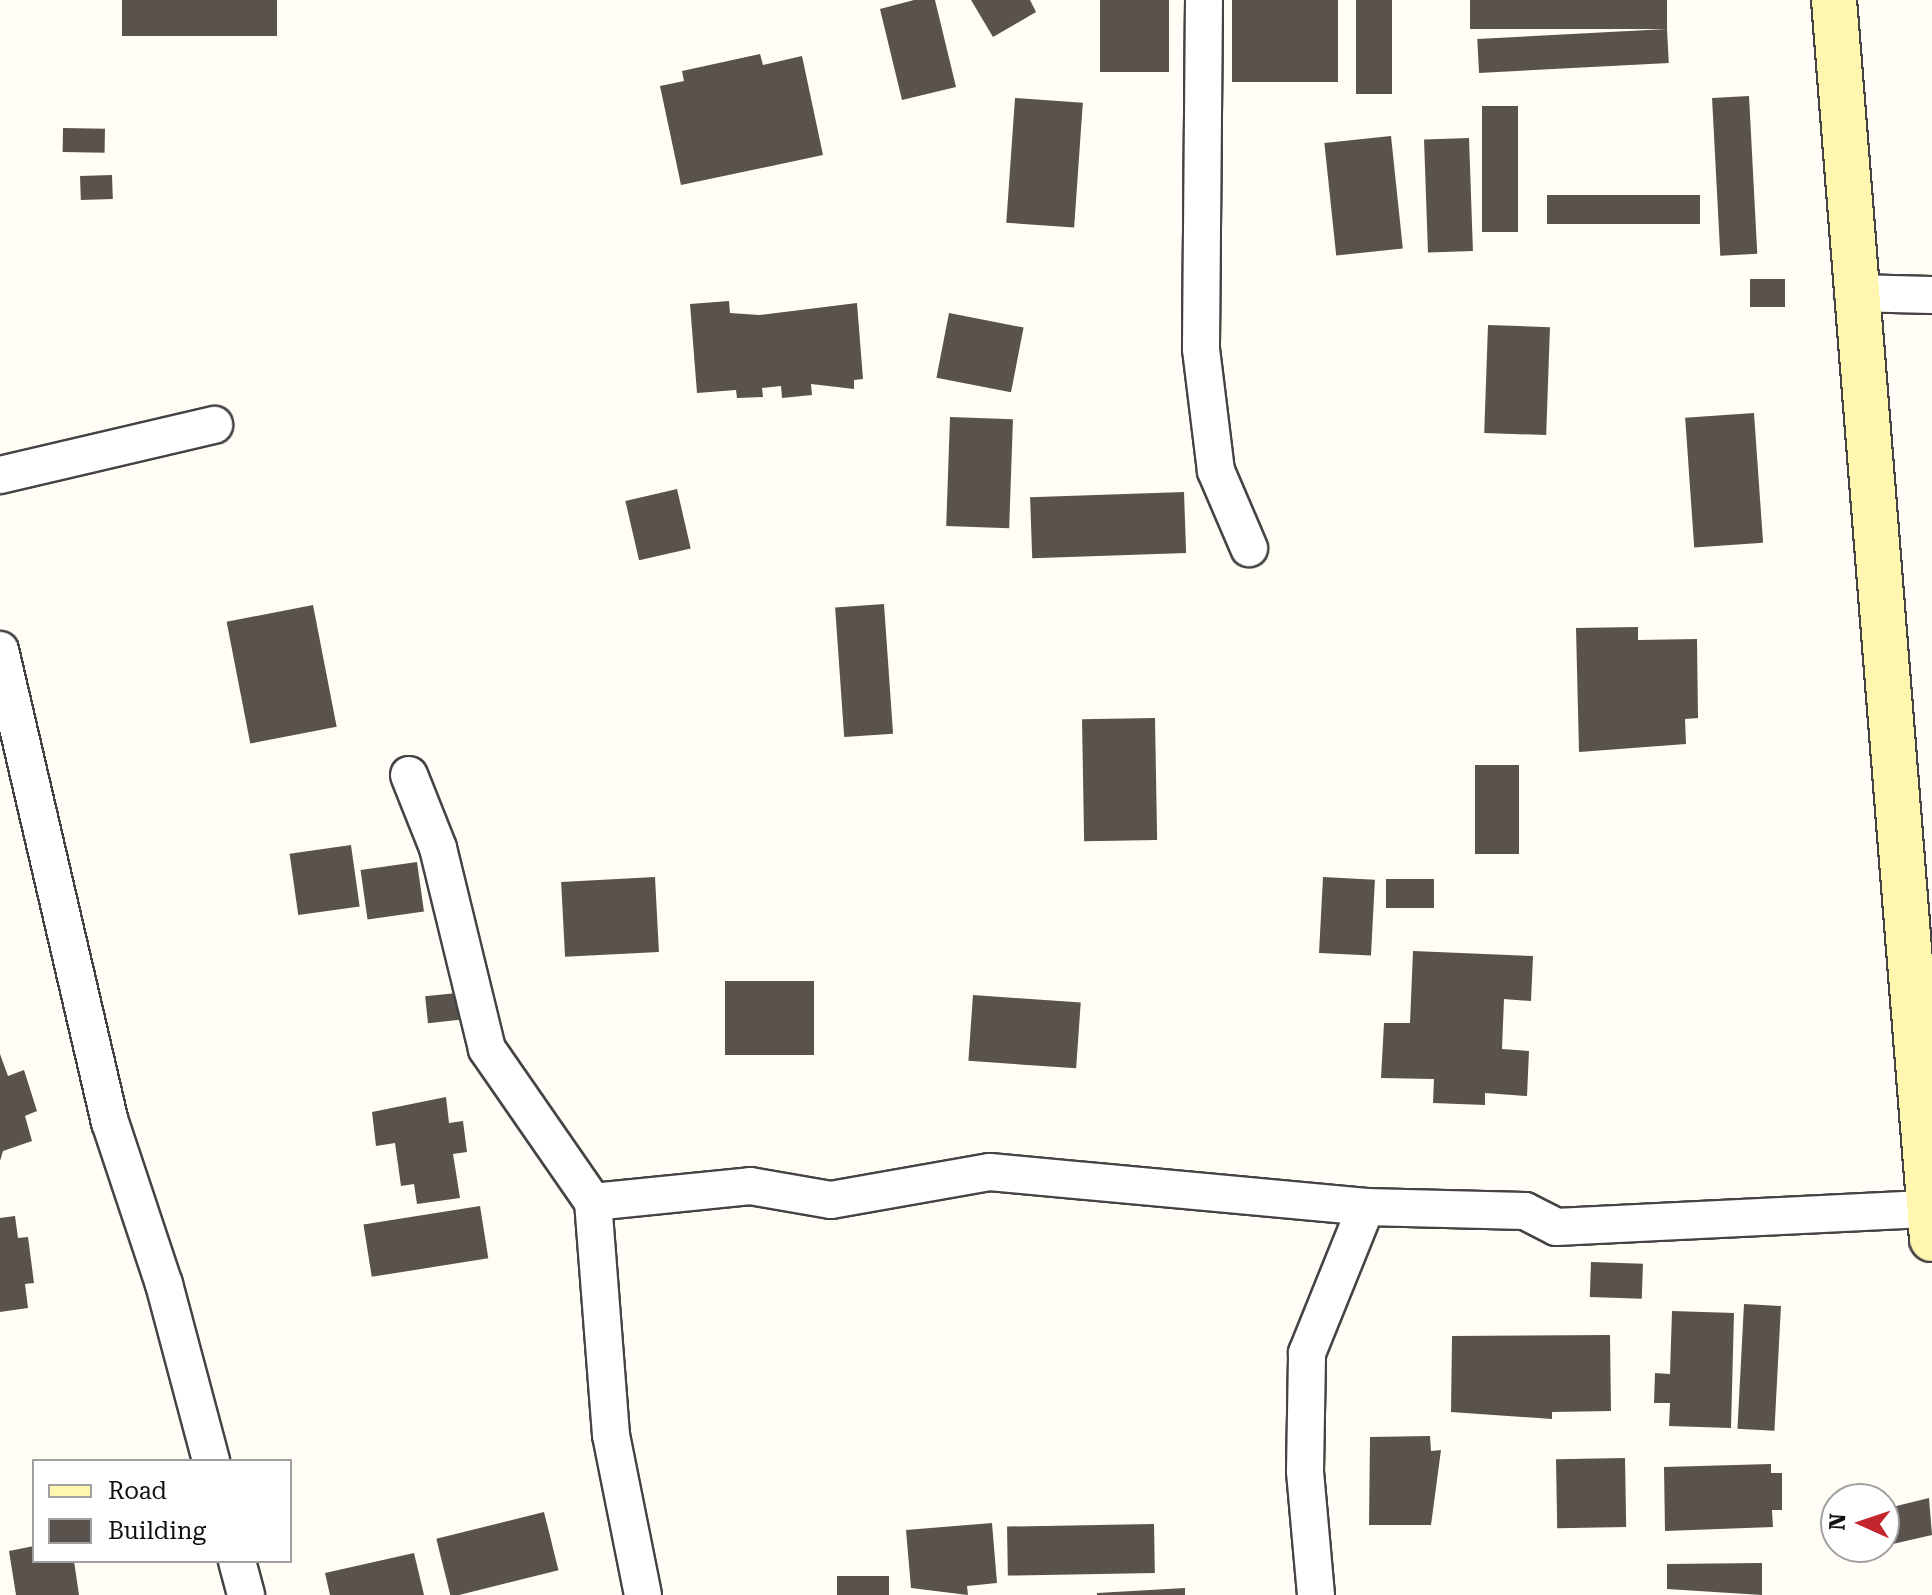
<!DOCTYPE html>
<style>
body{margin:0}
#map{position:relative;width:1932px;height:1595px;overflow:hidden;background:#fffdf5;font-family:"Roboto Serif",serif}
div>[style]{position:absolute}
.building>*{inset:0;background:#5a524d;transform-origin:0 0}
.roads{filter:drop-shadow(2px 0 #444) drop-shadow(-2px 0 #444) drop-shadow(0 2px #444) drop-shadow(0 -2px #444)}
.street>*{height:36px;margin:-18px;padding:0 18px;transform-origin:18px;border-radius:18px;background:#fff}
.secondary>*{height:44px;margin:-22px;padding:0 22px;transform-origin:22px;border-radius:22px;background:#fff6b0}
span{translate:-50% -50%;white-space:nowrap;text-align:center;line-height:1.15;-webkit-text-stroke:8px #fff;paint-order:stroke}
.legend{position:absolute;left:32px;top:1459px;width:260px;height:104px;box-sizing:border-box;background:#fff;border:2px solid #a0a0a0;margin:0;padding:10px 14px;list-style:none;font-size:24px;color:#111}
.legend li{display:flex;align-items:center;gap:16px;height:40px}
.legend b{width:40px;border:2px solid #a0a0a0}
.north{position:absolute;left:1820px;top:1483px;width:80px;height:80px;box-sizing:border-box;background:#fff;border:2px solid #a0a0a0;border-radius:50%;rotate:273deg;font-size:22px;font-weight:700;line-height:32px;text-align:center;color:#111}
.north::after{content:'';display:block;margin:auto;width:28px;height:36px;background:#c4262e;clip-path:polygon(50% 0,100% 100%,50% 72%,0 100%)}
</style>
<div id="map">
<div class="building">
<div style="left:122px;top:0;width:155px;height:36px"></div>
<div style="clip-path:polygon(914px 0,935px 0,956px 87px,902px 100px,880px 9px)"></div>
<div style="clip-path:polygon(971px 0,1030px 0,1036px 12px,993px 37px)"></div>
<div style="left:1100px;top:0;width:69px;height:72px"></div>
<div style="left:1232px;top:0;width:106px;height:82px"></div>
<div style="left:1356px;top:0;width:36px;height:94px"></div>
<div style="left:1470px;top:0;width:197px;height:29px"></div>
<div style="left:1667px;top:29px;width:34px;height:190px;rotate:87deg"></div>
<div style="clip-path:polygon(760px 54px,763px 65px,802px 56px,823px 155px,681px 185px,660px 86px,684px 81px,682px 71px)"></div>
<div style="left:1749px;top:96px;width:158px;height:37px;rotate:87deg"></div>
<div style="left:1015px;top:98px;width:68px;height:125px;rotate:4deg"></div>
<div style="left:1518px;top:106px;width:126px;height:36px;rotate:90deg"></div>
<div style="left:63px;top:128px;width:42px;height:24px;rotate:1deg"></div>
<div style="left:1391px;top:136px;width:113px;height:67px;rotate:84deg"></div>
<div style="left:1469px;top:138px;width:113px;height:45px;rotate:88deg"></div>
<div style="left:112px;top:175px;width:24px;height:32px;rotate:88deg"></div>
<div style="left:1547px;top:195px;width:153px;height:29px"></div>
<div style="left:1785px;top:279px;width:28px;height:35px;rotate:90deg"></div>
<div style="clip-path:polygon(729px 301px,730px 313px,759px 315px,857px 303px,863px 379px,854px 380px,854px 389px,811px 384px,812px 395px,782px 398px,781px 386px,762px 388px,763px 397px,737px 398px,736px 390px,697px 393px,690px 304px)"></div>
<div style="left:949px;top:313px;width:76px;height:66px;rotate:11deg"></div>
<div style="left:1488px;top:325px;width:62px;height:108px;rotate:2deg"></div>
<div style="left:1754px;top:413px;width:130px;height:69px;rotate:86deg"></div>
<div style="left:950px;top:417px;width:63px;height:109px;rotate:2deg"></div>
<div style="left:677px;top:489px;width:61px;height:53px;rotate:77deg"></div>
<div style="left:1184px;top:492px;width:61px;height:154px;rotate:88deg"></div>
<div style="left:884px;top:604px;width:130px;height:49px;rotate:86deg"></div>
<div style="left:313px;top:605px;width:124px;height:88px;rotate:79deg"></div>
<div style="clip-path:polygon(1638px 627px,1638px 640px,1697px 639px,1698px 718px,1685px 719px,1686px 744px,1579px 752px,1576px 628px)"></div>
<div style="left:1155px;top:718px;width:122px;height:73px;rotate:89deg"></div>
<div style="left:1475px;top:765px;width:44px;height:89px"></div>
<div style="left:351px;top:845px;width:62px;height:62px;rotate:82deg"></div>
<div style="left:417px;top:862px;width:50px;height:57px;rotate:82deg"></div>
<div style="left:655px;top:877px;width:75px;height:94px;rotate:87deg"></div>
<div style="left:1323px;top:877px;width:52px;height:76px;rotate:3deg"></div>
<div style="left:1434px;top:879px;width:29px;height:48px;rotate:90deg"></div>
<div style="clip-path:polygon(1413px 951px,1533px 956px,1531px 1001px,1504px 999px,1502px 1049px,1529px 1051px,1527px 1096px,1485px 1093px,1485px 1105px,1433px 1103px,1434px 1079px,1381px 1078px,1384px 1023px,1410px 1023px)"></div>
<div style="left:725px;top:981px;width:89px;height:74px"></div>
<div style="left:457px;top:993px;width:27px;height:32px;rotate:84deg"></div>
<div style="left:973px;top:995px;width:108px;height:66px;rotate:4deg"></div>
<div style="clip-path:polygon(0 1054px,8px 1076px,24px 1070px,37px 1111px,25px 1116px,32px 1141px,3px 1151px,0 1161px)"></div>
<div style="clip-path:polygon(446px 1097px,449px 1123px,463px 1121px,467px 1152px,453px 1154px,460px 1198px,417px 1204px,414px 1184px,401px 1186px,395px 1143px,376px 1146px,372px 1112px)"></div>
<div style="left:480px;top:1206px;width:53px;height:118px;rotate:81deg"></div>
<div style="clip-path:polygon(15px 1216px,18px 1238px,28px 1237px,34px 1283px,25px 1284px,28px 1308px,0 1312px,0 1218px)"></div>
<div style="left:1591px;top:1262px;width:52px;height:35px;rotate:2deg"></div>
<div style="left:1744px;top:1304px;width:37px;height:125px;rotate:3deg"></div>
<div style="clip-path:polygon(1672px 1311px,1734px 1313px,1731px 1428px,1669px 1426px,1670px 1403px,1654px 1403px,1655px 1373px,1670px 1374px)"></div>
<div style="clip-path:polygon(1610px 1335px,1611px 1411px,1552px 1412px,1552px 1419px,1451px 1412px,1452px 1336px)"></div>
<div style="clip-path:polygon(1430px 1436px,1431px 1451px,1441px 1450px,1431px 1525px,1369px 1525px,1370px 1437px)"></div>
<div style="left:1625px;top:1458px;width:69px;height:69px;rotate:89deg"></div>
<div style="clip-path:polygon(1771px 1464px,1771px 1473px,1782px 1473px,1782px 1510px,1772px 1510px,1773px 1527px,1665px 1531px,1664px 1467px)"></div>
<div style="clip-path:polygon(1929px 1498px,1932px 1535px,1884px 1546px,1884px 1509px)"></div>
<div style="left:544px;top:1512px;width:60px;height:111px;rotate:76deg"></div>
<div style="clip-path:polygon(992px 1523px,997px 1583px,967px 1586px,968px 1595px,911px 1588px,906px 1530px)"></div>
<div style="left:1154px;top:1524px;width:49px;height:147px;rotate:89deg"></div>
<div style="clip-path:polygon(34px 1546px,34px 1561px,74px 1561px,79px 1595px,16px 1595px,9px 1551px)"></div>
<div style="clip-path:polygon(414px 1553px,424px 1595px,330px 1595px,325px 1573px)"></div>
<div style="clip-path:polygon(1762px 1563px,1762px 1595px,1667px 1589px,1667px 1564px)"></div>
<div style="left:837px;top:1576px;width:52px;height:19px"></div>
<div style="clip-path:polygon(1185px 1588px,1185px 1595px,1097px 1595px,1097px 1593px)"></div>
</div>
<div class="roads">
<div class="street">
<div style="left:1204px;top:0;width:349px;rotate:90.5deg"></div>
<div style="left:1201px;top:349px;width:123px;rotate:83deg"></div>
<div style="left:1216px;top:471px;width:84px;rotate:66.8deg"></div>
<div style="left:1853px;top:293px;width:79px;rotate:1.5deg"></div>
<div style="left:0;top:475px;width:220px;rotate:-13.2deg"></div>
<div style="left:0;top:650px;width:485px;rotate:76.9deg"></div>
<div style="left:110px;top:1122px;width:171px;rotate:71.6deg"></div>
<div style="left:164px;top:1284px;width:183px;rotate:75.1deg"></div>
<div style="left:409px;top:775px;width:79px;rotate:68.3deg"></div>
<div style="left:438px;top:848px;width:207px;rotate:76.3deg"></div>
<div style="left:487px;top:1049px;width:186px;rotate:55.3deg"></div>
<div style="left:237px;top:1561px;width:35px;rotate:75deg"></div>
<div style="left:643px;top:1595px;width:163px;rotate:-101.3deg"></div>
<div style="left:611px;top:1435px;width:234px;rotate:-94.4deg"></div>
<div style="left:593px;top:1202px;width:158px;rotate:-5.8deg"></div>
<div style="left:750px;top:1186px;width:82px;rotate:9.8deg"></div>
<div style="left:831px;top:1200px;width:161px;rotate:-10deg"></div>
<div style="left:990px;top:1172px;width:378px;rotate:5.3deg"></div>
<div style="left:1366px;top:1207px;width:159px;rotate:1.4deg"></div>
<div style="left:1525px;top:1211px;width:35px;rotate:27deg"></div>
<div style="left:1556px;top:1227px;width:369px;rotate:-2.8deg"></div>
<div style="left:1316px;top:1595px;width:124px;rotate:-95.1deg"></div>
<div style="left:1305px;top:1471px;width:118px;rotate:-89deg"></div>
<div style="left:1307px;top:1353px;width:157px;rotate:-68deg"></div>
</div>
<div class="secondary">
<div style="left:1834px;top:0;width:1243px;rotate:85.48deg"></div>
</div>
</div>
<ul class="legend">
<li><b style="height:10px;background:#fff6b0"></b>Road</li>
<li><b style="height:22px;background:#5a524d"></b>Building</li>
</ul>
<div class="north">N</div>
</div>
